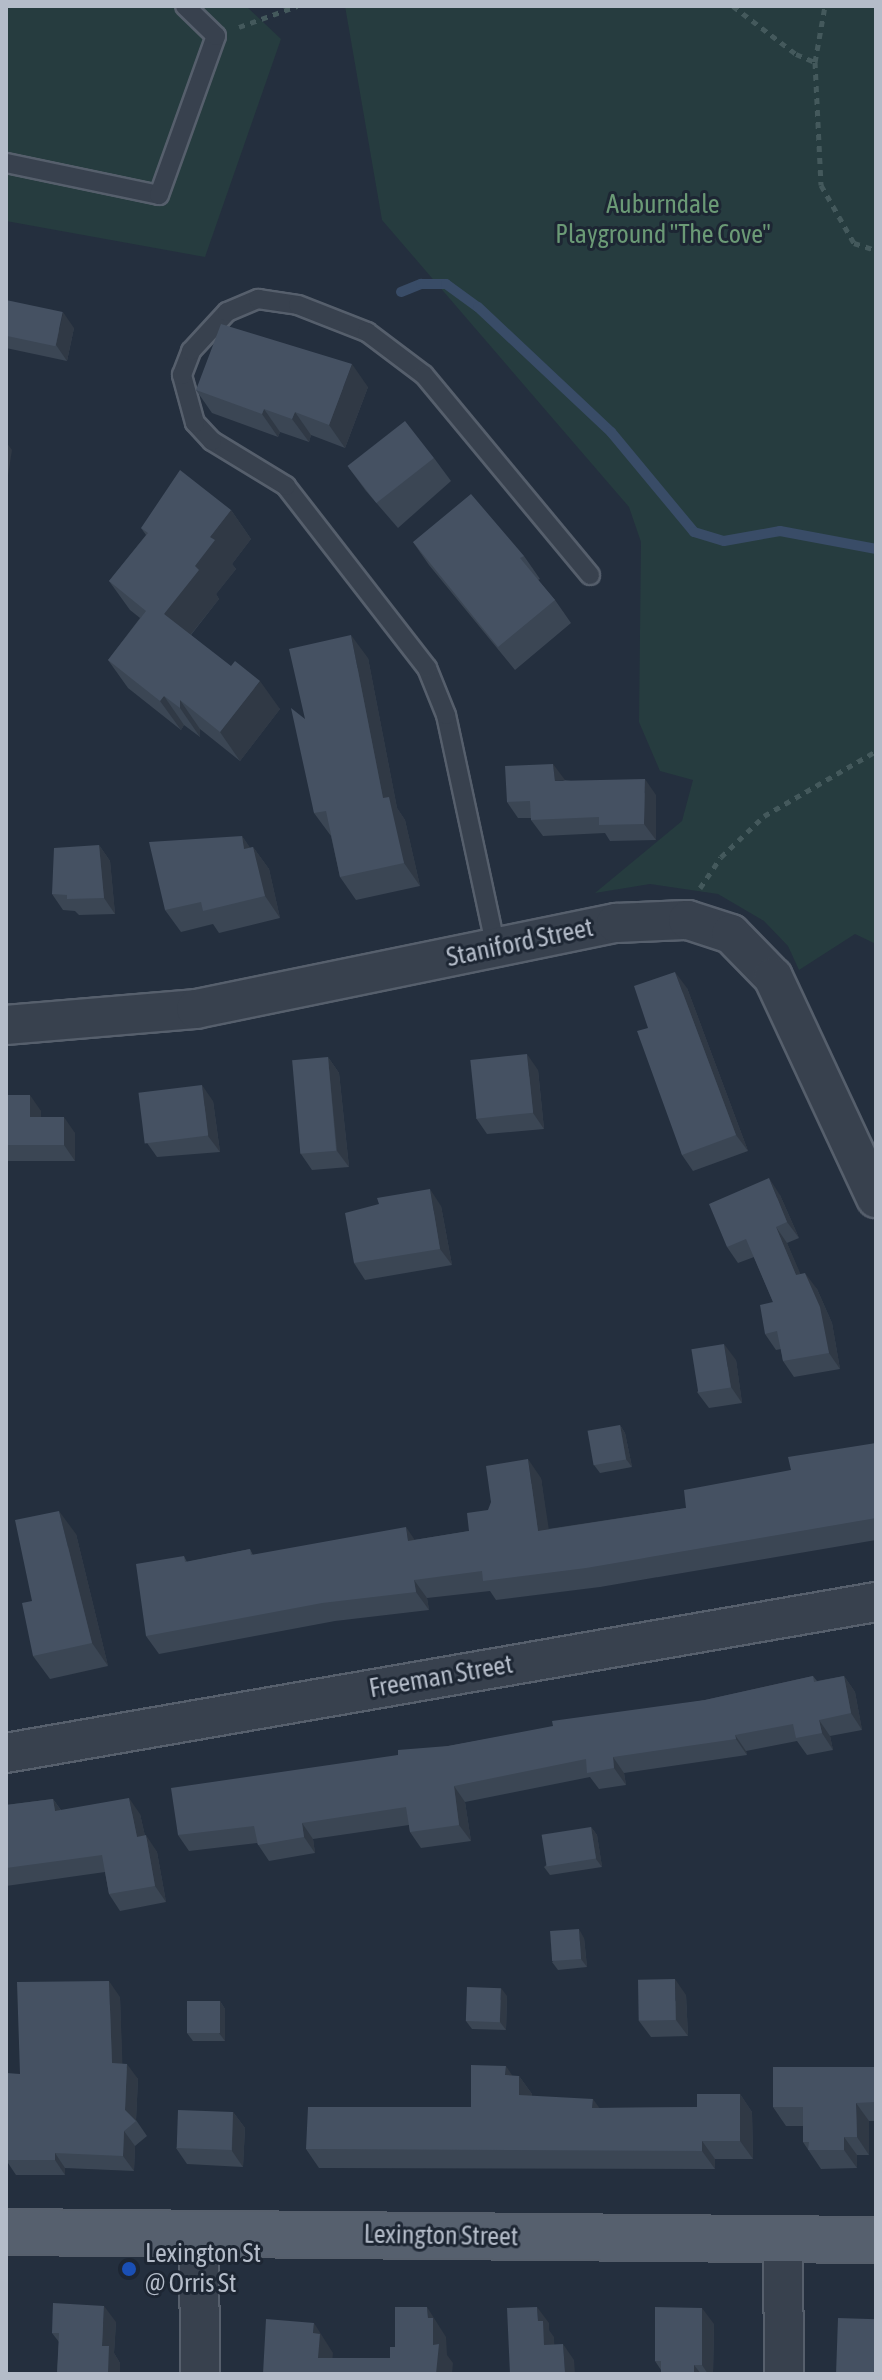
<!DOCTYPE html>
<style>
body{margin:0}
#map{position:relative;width:882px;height:2380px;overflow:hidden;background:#242f3e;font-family:"Asap Condensed",sans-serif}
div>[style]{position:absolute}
.green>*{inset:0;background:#263c3f}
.stream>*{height:10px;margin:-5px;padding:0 5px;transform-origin:5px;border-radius:5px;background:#394c67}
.path>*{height:5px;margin-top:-2.5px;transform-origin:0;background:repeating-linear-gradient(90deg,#44595c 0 6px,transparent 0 12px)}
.roads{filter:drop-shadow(2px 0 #565f6c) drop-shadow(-2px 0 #565f6c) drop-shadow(0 2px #565f6c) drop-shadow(0 -2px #565f6c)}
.lane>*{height:18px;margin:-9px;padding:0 9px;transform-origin:9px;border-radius:9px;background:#38414e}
.street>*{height:38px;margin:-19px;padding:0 19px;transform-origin:19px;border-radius:19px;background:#38414e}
.primary>*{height:44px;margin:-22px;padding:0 22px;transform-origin:22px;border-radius:22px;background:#56606e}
.wall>*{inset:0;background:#3b4654}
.shaded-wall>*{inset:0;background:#303945}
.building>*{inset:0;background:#455162;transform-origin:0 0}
.dots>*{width:22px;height:22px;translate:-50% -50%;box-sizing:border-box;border:4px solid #1d2633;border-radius:50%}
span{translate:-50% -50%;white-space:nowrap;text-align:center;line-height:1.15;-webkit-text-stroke:6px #1d2633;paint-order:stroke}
.park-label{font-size:26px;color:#6b9a76}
.street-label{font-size:26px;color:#b4bcc9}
.poi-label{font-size:26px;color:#b4bcc9}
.left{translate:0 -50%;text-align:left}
.frame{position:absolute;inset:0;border:8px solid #b4bcc9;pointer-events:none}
</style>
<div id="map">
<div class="green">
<div style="clip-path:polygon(6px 6px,246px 6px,281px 39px,205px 257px,6px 221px)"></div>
<div style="clip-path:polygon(345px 6px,876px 6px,876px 944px,855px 934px,799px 970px,788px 946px,764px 921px,718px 894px,650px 884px,595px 893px,682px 821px,693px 780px,660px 771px,639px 722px,641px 542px,629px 507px,382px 220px)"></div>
</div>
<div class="stream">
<div style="left:401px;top:292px;width:22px;rotate:-22deg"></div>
<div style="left:421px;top:284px;width:25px"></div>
<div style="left:446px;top:284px;width:39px;rotate:36deg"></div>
<div style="left:478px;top:307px;width:183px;rotate:43.2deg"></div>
<div style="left:611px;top:432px;width:130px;rotate:50.3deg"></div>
<div style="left:694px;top:532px;width:31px;rotate:17deg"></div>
<div style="left:724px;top:541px;width:57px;rotate:-10.1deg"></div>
<div style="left:780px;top:531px;width:98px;rotate:10.6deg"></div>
</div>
<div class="path">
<div style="left:733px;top:6px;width:79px;rotate:37.3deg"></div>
<div style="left:796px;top:54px;width:21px;rotate:23deg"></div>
<div style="left:815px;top:62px;width:123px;rotate:87.2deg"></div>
<div style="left:821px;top:185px;width:67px;rotate:60.4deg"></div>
<div style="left:854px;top:243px;width:23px;rotate:18deg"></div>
<div style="left:239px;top:27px;width:62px;rotate:-19.9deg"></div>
<div style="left:815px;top:62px;width:57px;rotate:-79.9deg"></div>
<div style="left:700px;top:888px;width:37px;rotate:-56deg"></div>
<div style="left:721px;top:857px;width:59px;rotate:-43.6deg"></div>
<div style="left:764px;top:816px;width:129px;rotate:-30.1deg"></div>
</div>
<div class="roads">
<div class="lane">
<div style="left:6px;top:163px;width:156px;rotate:11.8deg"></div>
<div style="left:159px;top:195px;width:169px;rotate:-70.3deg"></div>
<div style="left:216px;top:36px;width:43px;rotate:-135.9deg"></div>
<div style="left:496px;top:948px;width:238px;rotate:-102.1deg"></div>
<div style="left:446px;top:715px;width:51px;rotate:-112deg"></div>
<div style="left:427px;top:668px;width:230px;rotate:-127.8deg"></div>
<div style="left:286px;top:486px;width:87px;rotate:-148.7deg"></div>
<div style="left:212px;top:441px;width:25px;rotate:-133deg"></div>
<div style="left:195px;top:423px;width:50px;rotate:-105.2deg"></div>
<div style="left:182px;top:375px;width:26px;rotate:-69deg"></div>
<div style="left:191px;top:351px;width:53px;rotate:-47.3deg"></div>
<div style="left:227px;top:312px;width:34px;rotate:-23deg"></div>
<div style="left:258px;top:299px;width:40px;rotate:8.5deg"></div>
<div style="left:298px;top:305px;width:74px;rotate:21.4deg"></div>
<div style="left:367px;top:332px;width:71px;rotate:37deg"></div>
<div style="left:424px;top:375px;width:260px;rotate:50.3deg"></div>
</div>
<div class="street">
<div style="left:6px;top:1025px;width:191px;rotate:-4.8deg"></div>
<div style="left:196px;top:1009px;width:429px;rotate:-11.6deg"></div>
<div style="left:616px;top:923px;width:72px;rotate:-2.4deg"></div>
<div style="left:688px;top:920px;width:45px;rotate:18deg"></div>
<div style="left:731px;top:934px;width:60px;rotate:45.7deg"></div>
<div style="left:773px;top:977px;width:244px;rotate:65deg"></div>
<div style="left:6px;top:1753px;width:883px;rotate:-9.85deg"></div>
<div style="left:199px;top:2234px;width:140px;rotate:89.6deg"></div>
<div style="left:783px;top:2239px;width:135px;rotate:89.6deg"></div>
</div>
<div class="primary">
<div style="left:6px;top:2232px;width:870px;rotate:0.53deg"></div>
</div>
</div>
<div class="wall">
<div style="clip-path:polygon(74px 328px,67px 361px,6px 348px,6px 335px)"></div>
<div style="clip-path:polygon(368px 387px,345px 448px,311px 435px,309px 442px,280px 432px,278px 437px,212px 413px,196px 390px)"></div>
<div style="clip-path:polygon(434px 458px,451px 481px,398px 528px,366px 491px,349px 468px)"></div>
<div style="clip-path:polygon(231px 510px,251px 539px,232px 564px,236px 569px,216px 594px,219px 599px,191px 635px,280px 709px,240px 761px,200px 729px,200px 737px,184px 725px,181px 730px,128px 688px,108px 660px,140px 618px,130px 610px,109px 581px,146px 535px,141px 528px)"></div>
<div style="clip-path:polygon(413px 542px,524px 556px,540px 579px,538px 580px,555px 600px,571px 623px,515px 670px,429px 565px)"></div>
<div style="clip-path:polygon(368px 658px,397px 808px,405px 820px,420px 886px,356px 900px,340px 877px,331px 836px,314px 813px,305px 719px)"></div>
<div style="clip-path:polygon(565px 780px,656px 795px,656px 840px,610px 841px,605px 833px,543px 836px,531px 820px,531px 818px,518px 818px,507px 802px)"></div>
<div style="clip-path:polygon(242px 836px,250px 848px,253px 847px,269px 869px,280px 918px,219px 933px,213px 924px,181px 932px,165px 910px)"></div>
<div style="clip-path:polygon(99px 845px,110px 861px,115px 914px,79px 915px,75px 911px,63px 910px,52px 894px)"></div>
<div style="clip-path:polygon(687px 988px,748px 1151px,693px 1171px,682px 1155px,648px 1028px)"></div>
<div style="clip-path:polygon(328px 1057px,339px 1073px,349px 1167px,312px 1170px,301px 1154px)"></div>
<div style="clip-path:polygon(538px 1070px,544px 1129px,487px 1134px,476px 1118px)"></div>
<div style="clip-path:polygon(6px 1095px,41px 1111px,41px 1117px,75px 1133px,75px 1161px,6px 1161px)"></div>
<div style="clip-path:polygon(213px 1101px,220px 1152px,157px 1157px,145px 1140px)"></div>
<div style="clip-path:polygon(780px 1195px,799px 1238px,787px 1243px,800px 1274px,817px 1289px,832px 1323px,840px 1369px,794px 1377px,783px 1361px,781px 1349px,776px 1350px,765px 1334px,773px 1302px,754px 1257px,738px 1263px,727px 1247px)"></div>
<div style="clip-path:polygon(441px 1206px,452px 1265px,365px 1280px,354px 1263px)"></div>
<div style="clip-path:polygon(736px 1360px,742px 1403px,709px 1408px,697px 1392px)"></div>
<div style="clip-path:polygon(620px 1425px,625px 1433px,632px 1467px,600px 1473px,594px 1465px)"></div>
<div style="clip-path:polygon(876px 1443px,876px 1540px,600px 1587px,496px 1600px,490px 1591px,427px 1598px,429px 1610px,335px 1621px,159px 1654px,146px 1636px,184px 1556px,187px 1562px,250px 1549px,253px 1555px,414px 1540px,469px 1531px,488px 1510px,541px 1478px,548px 1529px,686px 1508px,791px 1470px)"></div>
<div style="clip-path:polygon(76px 1534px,108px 1666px,50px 1679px,33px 1656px,32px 1601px)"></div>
<div style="clip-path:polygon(813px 1676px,817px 1681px,844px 1676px,855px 1692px,862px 1730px,830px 1736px,833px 1750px,807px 1755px,797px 1741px,746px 1751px,747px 1755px,624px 1773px,626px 1785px,599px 1789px,590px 1777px,465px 1802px,471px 1841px,421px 1848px,410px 1832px,409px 1825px,313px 1839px,315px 1853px,269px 1861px,257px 1843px,189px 1851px,178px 1835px,398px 1755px,705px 1700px)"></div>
<div style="clip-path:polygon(53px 1799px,61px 1810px,140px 1814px,145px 1836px,157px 1852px,166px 1902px,120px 1911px,109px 1894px,105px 1872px,6px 1886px,6px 1805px)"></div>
<div style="clip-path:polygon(591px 1827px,597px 1835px,602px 1867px,550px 1875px,544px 1867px)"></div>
<div style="clip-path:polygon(584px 1938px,587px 1967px,558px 1970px,552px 1962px)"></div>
<div style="clip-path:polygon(686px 1995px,688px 2036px,651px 2037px,639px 2021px)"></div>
<div style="clip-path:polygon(507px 1996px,506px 2030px,472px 2029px,466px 2021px)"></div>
<div style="clip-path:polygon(120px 1997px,122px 2064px,138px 2079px,136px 2120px,147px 2136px,135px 2146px,134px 2171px,65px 2168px,65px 2175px,16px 2175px,6px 2160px,20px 2074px)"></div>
<div style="clip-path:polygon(220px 2001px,225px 2009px,225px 2041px,193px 2041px,187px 2033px)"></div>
<div style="clip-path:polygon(876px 2067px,876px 2121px,869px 2121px,869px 2155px,857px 2155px,857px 2168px,821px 2169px,803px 2142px,803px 2126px,786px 2126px,773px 2107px)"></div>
<div style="clip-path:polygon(513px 2076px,519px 2076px,532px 2094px,532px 2096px,599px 2108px,697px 2107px,740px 2094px,752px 2112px,753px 2159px,715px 2159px,715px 2169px,319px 2168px,306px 2149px,471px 2107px)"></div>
<div style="clip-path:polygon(233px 2112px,245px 2128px,243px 2167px,187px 2164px,176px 2148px)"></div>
<div style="clip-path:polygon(116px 2322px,114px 2353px,120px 2363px,120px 2374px,57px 2374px,59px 2342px,52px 2333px)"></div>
<div style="clip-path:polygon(714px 2324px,713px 2374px,661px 2374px,661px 2370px,655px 2361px)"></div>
</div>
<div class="shaded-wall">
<div style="clip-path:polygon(63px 312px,74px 328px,67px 361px,56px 345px)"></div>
<div style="clip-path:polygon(352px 364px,368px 387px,345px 448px,329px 425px)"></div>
<div style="clip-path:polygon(264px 409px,280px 432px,278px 437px,262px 414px)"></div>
<div style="clip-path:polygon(295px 412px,311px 435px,309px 442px,292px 419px)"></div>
<div style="clip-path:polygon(6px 442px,12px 450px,6px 488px)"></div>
<div style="clip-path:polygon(231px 510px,251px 539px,232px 564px,236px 569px,216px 594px,219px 599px,184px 643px,164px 614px,210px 537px)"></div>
<div style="clip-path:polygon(351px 635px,368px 658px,397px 808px,405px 820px,420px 886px,404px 863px,383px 798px)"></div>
<div style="clip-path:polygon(260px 681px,280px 709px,240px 761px,220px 732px)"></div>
<div style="clip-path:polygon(164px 696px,184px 725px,181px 730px,160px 701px)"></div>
<div style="clip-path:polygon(180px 700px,200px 729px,200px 737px,180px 708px)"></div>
<div style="clip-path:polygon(553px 764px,565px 780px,555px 781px)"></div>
<div style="clip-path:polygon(645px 779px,656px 795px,656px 840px,644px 824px)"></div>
<div style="clip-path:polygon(242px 836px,255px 855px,253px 847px,269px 869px,280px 918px,265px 896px,244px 849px)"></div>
<div style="clip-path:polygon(99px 845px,110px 861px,115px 914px,104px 898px)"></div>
<div style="clip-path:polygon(675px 972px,687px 988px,748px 1151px,736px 1135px)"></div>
<div style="clip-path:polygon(527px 1054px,538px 1070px,544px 1129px,533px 1113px)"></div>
<div style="clip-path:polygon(328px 1057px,339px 1073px,349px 1167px,337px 1151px)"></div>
<div style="clip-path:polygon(202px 1085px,213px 1101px,220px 1152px,208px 1136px)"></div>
<div style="clip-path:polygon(30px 1095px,41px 1111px,41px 1133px,30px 1117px)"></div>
<div style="clip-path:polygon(64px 1117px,75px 1133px,75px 1161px,64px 1145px)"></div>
<div style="clip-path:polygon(769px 1178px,780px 1195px,799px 1238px,787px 1222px)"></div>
<div style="clip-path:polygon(430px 1189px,441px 1206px,452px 1265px,440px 1249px)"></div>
<div style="clip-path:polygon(776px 1227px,787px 1243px,808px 1291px,796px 1275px)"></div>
<div style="clip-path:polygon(805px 1273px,817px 1289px,832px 1323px,840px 1369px,829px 1353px)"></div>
<div style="clip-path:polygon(724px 1344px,736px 1360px,742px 1403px,731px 1387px)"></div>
<div style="clip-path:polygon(620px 1425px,625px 1433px,632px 1467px,626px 1459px)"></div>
<div style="clip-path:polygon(528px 1459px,541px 1478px,552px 1550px,538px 1531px)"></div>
<div style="clip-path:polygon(59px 1511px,76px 1534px,108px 1666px,92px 1643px)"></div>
<div style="clip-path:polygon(406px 1527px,419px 1546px,408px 1541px)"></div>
<div style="clip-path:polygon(414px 1580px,427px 1598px,429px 1610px,416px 1592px)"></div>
<div style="clip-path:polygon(844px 1676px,855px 1692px,862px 1730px,851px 1713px)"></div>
<div style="clip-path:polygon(819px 1720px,830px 1736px,833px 1750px,822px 1733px)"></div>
<div style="clip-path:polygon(735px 1735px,746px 1751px,747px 1755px,736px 1739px)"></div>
<div style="clip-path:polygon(613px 1757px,624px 1773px,626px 1785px,614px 1768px)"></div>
<div style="clip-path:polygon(454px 1786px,465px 1802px,471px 1841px,459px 1825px)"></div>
<div style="clip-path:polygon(129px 1798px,140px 1814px,149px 1853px,137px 1837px)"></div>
<div style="clip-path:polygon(53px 1799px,64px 1815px,55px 1811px)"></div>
<div style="clip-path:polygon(302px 1823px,313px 1839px,315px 1853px,304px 1837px)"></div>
<div style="clip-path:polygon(591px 1827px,597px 1835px,602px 1867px,596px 1859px)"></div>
<div style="clip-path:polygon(146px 1835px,157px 1852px,166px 1902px,155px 1886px)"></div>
<div style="clip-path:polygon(579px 1929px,584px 1938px,587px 1967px,581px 1959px)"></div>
<div style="clip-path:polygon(675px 1979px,686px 1995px,688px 2036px,676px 2020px)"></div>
<div style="clip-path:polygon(109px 1981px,120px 1997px,123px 2079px,112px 2063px)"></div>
<div style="clip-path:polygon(501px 1988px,507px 1996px,506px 2030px,500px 2022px)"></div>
<div style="clip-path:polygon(220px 2001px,225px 2009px,225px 2041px,219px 2033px)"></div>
<div style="clip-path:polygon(127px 2064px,138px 2079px,136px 2121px,125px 2110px)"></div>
<div style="clip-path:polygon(506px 2066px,518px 2084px,505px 2075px)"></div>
<div style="clip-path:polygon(519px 2076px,532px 2094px,532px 2114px,519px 2095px)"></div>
<div style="clip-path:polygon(740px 2094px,752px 2112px,753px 2159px,740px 2141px)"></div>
<div style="clip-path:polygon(593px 2099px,606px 2117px,592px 2108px)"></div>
<div style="clip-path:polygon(856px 2103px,869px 2121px,869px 2155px,857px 2137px)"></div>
<div style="clip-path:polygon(233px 2112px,245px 2128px,243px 2167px,232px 2151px)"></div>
<div style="clip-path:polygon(124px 2131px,135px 2146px,134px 2171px,123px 2156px)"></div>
<div style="clip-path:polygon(844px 2137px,857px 2155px,857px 2168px,844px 2150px)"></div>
<div style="clip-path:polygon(702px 2141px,715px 2159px,715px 2169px,702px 2151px)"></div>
<div style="clip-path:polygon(55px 2153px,65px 2168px,65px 2175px,55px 2160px)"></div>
<div style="clip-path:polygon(104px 2306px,116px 2322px,114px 2353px,120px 2363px,120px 2374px,108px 2373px,102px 2346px)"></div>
<div style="clip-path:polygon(427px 2307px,446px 2337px,447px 2355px,453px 2363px,452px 2374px,436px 2374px,433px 2345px,428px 2318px)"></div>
<div style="clip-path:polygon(537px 2307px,549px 2323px,549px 2330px,554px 2337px,555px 2361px,544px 2345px,538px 2321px)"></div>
<div style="clip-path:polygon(702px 2308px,714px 2324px,713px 2374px,708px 2374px,702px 2365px)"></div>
<div style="clip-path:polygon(314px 2323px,333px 2353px,331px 2374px,318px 2358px,313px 2333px)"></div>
<div style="clip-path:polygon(563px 2344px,574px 2360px,575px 2374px,566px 2374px,565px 2372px)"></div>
<div style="clip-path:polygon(694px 2365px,701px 2374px,694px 2374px)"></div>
</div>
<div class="building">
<div style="left:6px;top:300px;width:58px;height:35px;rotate:12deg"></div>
<div style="clip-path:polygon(221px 324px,352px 364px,329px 425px,295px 412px,292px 419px,264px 409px,262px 414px,196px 390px)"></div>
<div style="left:405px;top:421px;width:47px;height:73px;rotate:52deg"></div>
<div style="clip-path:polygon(180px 470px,231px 510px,210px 537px,215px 540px,195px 566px,199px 570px,164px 614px,231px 666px,235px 661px,260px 681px,220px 732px,180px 700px,180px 708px,164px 696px,160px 701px,108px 660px,146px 611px,109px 581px,148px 533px,141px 528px)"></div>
<div style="clip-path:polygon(471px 494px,524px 556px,520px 558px,555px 600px,498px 647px,413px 542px)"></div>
<div style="clip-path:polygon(351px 635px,383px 798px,389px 797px,404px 863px,340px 877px,326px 811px,314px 813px,291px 708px,305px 719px,289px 649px)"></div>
<div style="clip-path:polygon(553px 764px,555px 781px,645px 779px,644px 824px,599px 825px,599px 817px,531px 820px,530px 801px,507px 802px,505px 766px)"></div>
<div style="clip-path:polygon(242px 836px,244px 849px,253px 847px,265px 896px,203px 911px,201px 902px,165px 910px,149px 842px)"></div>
<div style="clip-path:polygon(99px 845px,104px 898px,67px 899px,67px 895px,52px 894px,54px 848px)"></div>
<div style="clip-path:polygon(675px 972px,736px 1135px,682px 1155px,637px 1031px,648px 1028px,634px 986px)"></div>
<div style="left:527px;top:1054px;width:59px;height:57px;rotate:84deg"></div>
<div style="left:328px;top:1057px;width:94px;height:36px;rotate:85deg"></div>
<div style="left:202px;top:1085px;width:51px;height:64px;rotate:83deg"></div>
<div style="clip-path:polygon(6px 1095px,30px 1095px,30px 1117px,64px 1117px,64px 1145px,6px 1145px)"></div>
<div style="clip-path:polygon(769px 1178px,787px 1222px,776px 1227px,796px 1275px,805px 1273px,820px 1307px,829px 1353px,783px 1361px,777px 1331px,765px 1334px,760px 1305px,773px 1302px,746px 1239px,727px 1247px,709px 1204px)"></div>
<div style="clip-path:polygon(430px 1189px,440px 1249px,354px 1263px,345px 1213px,379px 1204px,377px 1198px)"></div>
<div style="left:724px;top:1344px;width:44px;height:33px;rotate:81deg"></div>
<div style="left:620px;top:1425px;width:35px;height:33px;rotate:80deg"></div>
<div style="clip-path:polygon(876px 1443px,876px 1518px,586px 1568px,483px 1581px,482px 1571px,414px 1580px,416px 1592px,322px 1603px,146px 1636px,136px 1564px,184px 1556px,185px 1562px,250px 1549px,251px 1555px,406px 1527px,408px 1541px,469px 1531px,467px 1513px,488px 1510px,491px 1502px,486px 1466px,528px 1459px,538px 1531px,686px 1508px,684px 1490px,791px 1470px,788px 1457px)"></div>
<div style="clip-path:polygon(59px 1511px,92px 1643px,33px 1656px,22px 1603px,32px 1601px,15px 1520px)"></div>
<div style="clip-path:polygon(813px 1676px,814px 1682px,844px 1676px,851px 1713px,819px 1720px,822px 1733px,796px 1738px,793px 1724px,735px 1735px,736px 1739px,613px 1757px,614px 1768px,587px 1773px,586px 1759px,454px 1786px,459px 1825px,410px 1832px,406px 1807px,302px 1823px,304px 1837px,258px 1845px,254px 1826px,178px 1835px,171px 1788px,398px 1755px,398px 1750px,448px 1746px,553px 1726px,552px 1721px,705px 1700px)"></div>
<div style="clip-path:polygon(129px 1798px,137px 1837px,146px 1835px,155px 1886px,109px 1894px,102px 1855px,6px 1868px,6px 1805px,53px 1799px,55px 1811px)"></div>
<div style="left:591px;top:1827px;width:32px;height:50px;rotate:81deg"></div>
<div style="left:579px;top:1929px;width:30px;height:29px;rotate:86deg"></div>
<div style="left:675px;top:1979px;width:41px;height:37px;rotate:89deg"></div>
<div style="clip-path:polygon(109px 1981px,112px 2063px,127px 2064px,125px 2110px,136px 2121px,124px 2131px,123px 2156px,55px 2153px,55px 2160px,6px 2160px,6px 2073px,20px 2074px,17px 1982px)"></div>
<div style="left:467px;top:1987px;width:34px;height:34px;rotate:2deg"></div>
<div style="left:187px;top:2001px;width:33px;height:32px"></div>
<div style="clip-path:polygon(471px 2065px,506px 2066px,505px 2075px,519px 2076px,519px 2095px,593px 2099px,592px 2108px,697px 2107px,697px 2094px,740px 2094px,740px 2141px,702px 2141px,702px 2151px,306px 2149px,308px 2107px,471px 2107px)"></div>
<div style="clip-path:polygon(773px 2067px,876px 2067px,876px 2102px,856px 2103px,857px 2137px,844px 2137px,844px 2150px,808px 2150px,809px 2142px,803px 2142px,803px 2107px,773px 2107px)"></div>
<div style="left:178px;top:2110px;width:55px;height:38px;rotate:2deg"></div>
<div style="clip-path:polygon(53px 2303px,104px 2306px,102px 2346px,109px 2346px,108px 2373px,57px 2374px,59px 2333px,52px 2333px)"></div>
<div style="clip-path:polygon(395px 2307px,427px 2307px,428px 2318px,433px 2318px,433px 2345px,439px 2344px,436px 2374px,263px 2374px,266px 2319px,314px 2323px,313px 2333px,320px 2334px,318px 2358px,390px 2358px,390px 2347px,395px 2347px)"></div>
<div style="clip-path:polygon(537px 2307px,538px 2321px,543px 2321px,544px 2345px,563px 2344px,565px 2372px,510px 2374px,507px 2308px)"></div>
<div style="clip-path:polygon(655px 2307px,702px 2308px,702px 2365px,694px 2365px,694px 2374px,661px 2374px,661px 2361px,655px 2361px)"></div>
<div style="left:838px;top:2318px;width:38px;height:56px;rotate:2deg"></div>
</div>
<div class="dots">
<div style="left:129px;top:2269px;background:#1a4fb4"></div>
</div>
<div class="park-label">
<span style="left:663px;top:220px">Auburndale<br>Playground "The Cove"</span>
</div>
<div class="street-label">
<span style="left:520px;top:943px;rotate:-12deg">Staniford Street</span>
<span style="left:441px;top:1677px;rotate:-10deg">Freeman Street</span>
<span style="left:441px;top:2236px;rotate:1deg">Lexington Street</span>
</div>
<div class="poi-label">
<span class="left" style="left:145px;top:2269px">Lexington St<br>@ Orris St</span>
</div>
<div class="frame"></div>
</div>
